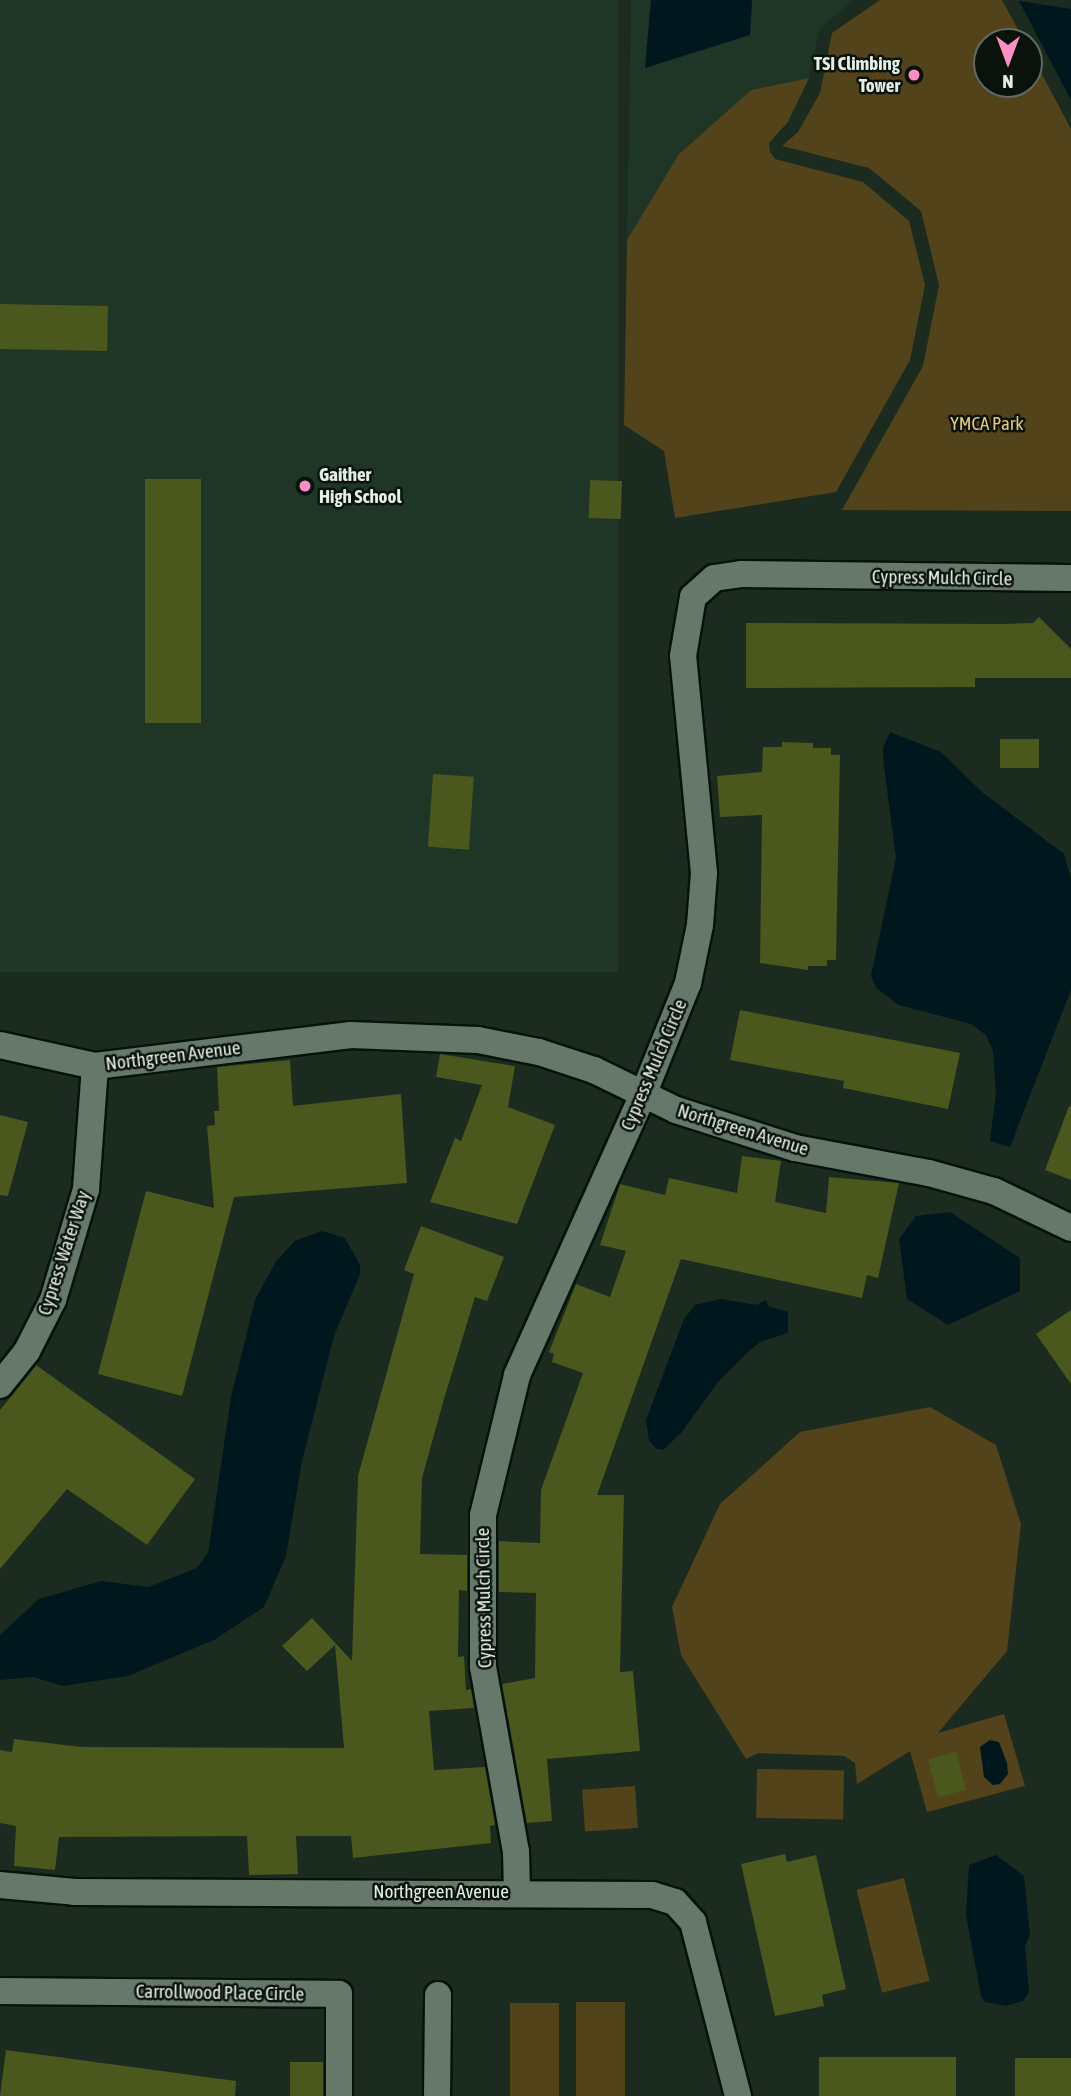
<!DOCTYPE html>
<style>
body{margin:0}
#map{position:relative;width:1071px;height:2096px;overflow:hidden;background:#1b2b1f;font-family:"Asap Condensed",sans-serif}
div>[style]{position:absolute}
.built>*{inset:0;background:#1f3626;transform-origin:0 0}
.green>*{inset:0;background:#53431a;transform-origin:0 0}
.water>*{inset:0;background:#00171d}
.building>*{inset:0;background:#4a571d;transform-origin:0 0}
.roads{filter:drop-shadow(2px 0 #051309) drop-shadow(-2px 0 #051309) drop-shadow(0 2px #051309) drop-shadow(0 -2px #051309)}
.minor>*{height:26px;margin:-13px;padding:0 13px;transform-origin:13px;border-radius:13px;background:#65786a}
.dots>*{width:19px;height:19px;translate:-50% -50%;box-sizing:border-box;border:4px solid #0a120c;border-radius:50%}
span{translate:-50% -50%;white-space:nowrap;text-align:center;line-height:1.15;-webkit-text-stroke:5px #0a120c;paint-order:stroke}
.poi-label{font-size:19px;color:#e3eee6;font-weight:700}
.right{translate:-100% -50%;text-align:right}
.left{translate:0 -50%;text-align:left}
.park-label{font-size:19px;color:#eac772}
.street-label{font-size:19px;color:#e3eee6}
.north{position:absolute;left:973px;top:28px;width:70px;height:70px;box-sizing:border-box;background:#0a120c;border:2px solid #616a63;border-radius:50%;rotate:180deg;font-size:19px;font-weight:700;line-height:28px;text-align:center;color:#e3eee6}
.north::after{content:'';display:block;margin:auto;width:24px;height:32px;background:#fb8fc4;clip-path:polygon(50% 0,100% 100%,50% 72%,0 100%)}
</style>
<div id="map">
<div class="built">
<div style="left:0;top:0;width:618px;height:972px"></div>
<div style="clip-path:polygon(631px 0,651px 0,645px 67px,750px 35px,752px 0,852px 0,819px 30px,809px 78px,751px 90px,679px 154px,627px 240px)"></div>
</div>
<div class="green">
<div style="clip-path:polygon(880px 0,1002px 0,1025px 42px,987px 42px,987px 84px,1029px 84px,1029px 50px,1071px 129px,1071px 511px,842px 510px,923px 366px,939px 285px,921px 211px,869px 168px,782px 146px,798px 132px,820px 93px,832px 33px)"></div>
<div style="clip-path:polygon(809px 78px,788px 122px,769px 143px,770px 152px,775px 159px,863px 182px,909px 221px,925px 285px,910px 360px,836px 492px,675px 518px,664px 451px,624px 425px,627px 240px,679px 154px,751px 90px)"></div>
<div style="clip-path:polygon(930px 1407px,996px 1445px,1021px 1524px,1007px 1651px,938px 1733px,1004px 1714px,1025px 1786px,927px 1812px,910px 1751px,857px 1784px,855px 1763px,844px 1756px,758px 1753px,746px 1759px,681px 1655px,672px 1607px,720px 1504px,800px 1432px)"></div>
<div style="left:757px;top:1769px;width:87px;height:49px;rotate:1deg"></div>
<div style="left:635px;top:1786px;width:42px;height:53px;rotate:86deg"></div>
<div style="left:904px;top:1878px;width:106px;height:49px;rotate:76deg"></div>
<div style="left:576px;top:2002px;width:49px;height:94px"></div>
<div style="left:510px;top:2003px;width:49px;height:93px"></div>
</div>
<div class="water">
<div style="clip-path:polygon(651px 0,752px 0,750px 35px,645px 68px)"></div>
<div style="clip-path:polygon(1019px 1px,1071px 9px,1071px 100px)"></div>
<div style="clip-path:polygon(890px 732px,941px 752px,983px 793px,1064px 854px,1071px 878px,1071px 990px,1010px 1147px,990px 1141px,996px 1093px,993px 1051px,986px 1035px,971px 1024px,899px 1005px,876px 988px,871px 976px,896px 858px,884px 767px,883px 748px)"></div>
<div style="clip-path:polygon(950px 1212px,1020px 1258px,1020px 1291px,948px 1325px,907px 1299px,899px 1239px,916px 1216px)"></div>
<div style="clip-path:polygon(322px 1231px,345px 1238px,360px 1265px,360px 1274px,334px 1336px,302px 1461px,286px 1556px,264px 1607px,214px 1640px,128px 1676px,63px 1686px,33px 1677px,0 1680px,0 1635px,39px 1599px,101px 1581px,148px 1587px,197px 1568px,208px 1553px,231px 1397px,255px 1300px,276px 1261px,295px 1241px)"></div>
<div style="clip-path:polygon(721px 1299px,756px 1305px,766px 1300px,768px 1306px,788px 1312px,788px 1333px,760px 1342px,746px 1354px,718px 1382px,681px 1433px,663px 1450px,657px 1449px,649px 1441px,646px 1420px,684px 1319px,695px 1305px)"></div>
<div style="clip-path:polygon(990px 1740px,999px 1742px,1007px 1763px,1008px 1774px,1000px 1784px,993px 1785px,984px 1777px,980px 1747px)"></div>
<div style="clip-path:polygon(996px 1855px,1024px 1876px,1030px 1935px,1025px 1946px,1029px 1992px,1023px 2001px,1006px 2006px,985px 2002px,981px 1996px,966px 1915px,969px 1865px)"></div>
</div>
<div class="building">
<div style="left:0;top:304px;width:108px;height:45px;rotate:1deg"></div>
<div style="left:145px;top:479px;width:56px;height:244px"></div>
<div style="left:590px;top:480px;width:32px;height:38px;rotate:2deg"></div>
<div style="clip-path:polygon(1039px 617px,1071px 649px,1071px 678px,975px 678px,975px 687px,746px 688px,746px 623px,1004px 624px,1033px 623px)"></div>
<div style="left:1000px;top:739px;width:39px;height:29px"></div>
<div style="clip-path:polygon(782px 742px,813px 743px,813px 748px,831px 748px,831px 755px,840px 755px,836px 960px,827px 960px,827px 966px,808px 966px,808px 970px,760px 963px,762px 815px,720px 817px,717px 776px,762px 772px,763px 747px,782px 747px)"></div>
<div style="left:433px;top:774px;width:41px;height:73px;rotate:4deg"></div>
<div style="clip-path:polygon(740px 1010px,960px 1053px,948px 1109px,843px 1088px,844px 1081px,730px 1060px)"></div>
<div style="clip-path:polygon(440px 1054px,515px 1066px,508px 1107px,555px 1125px,517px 1224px,430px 1202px,455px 1138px,461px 1141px,482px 1085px,436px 1077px)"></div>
<div style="clip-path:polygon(290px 1060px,293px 1106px,401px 1094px,407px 1183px,234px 1197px,182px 1396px,98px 1374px,146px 1191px,214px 1208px,207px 1126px,215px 1125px,214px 1111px,219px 1111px,217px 1067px)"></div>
<div style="clip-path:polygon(1069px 1106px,1071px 1107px,1071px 1180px,1045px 1170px)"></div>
<div style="clip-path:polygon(0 1115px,28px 1122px,8px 1196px,0 1195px)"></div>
<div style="clip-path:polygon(742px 1156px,781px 1161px,775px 1202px,826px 1213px,829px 1177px,899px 1183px,878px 1278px,867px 1275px,862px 1298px,681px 1259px,597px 1495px,624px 1495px,620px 1672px,633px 1671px,640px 1751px,547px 1759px,552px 1821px,527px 1823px,502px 1684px,535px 1678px,536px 1593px,499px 1592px,499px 1541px,540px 1543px,541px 1490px,583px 1373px,552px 1362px,554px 1354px,549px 1352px,576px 1284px,610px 1297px,626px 1251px,600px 1245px,620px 1184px,665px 1195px,669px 1178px,737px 1193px)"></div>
<div style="clip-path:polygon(421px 1226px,504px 1257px,487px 1301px,475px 1297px,444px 1399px,422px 1478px,420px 1554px,467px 1555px,467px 1591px,459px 1590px,458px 1657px,464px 1656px,466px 1690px,471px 1689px,474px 1708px,429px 1711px,434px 1770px,485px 1767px,495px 1825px,490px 1826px,491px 1843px,353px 1858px,351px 1836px,296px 1836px,298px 1874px,249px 1875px,247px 1836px,59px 1837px,55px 1870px,14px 1866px,16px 1826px,0 1823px,0 1750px,12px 1752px,14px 1739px,82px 1747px,344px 1748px,335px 1645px,307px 1671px,282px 1646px,312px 1618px,352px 1661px,358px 1476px,414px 1274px,404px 1270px)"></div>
<div style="clip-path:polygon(1071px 1310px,1071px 1384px,1036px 1334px)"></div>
<div style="clip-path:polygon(36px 1365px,195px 1479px,147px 1545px,67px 1489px,0 1569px,0 1410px)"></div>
<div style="left:956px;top:1752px;width:39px;height:29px;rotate:75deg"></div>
<div style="clip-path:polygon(785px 1854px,787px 1862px,816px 1855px,846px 1989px,822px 1995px,824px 2006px,775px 2016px,741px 1864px)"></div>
<div style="clip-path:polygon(6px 2050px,236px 2081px,235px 2096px,0 2096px)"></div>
<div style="left:819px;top:2057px;width:137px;height:39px"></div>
<div style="left:1071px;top:2058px;width:38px;height:56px;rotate:90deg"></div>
<div style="left:290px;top:2062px;width:33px;height:34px"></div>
</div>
<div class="roads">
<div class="minor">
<div style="left:0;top:1045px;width:97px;rotate:12.5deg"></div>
<div style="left:95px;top:1066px;width:258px;rotate:-6.9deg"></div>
<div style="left:351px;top:1035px;width:127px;rotate:2.3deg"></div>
<div style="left:478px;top:1040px;width:62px;rotate:11.1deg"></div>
<div style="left:539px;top:1052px;width:58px;rotate:18.1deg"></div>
<div style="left:594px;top:1070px;width:91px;rotate:26deg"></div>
<div style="left:676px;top:1110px;width:125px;rotate:17.7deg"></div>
<div style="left:795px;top:1148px;width:136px;rotate:10.6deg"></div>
<div style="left:929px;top:1173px;width:67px;rotate:15.5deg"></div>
<div style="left:994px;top:1191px;width:85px;rotate:25.7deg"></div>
<div style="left:0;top:1385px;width:43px;rotate:-51.5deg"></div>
<div style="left:27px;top:1351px;width:57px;rotate:-63deg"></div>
<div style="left:53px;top:1300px;width:116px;rotate:-73.4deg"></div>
<div style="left:86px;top:1189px;width:123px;rotate:-85.8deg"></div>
<div style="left:0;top:1885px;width:75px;rotate:5.3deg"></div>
<div style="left:75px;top:1892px;width:577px;rotate:0.3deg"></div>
<div style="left:652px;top:1895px;width:24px;rotate:17deg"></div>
<div style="left:675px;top:1902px;width:27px;rotate:48deg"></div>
<div style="left:693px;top:1922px;width:180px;rotate:75.5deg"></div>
<div style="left:517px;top:1892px;width:40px;rotate:-91.4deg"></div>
<div style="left:516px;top:1852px;width:188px;rotate:-100.1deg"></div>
<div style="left:483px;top:1667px;width:152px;rotate:-90deg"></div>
<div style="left:483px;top:1515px;width:144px;rotate:-76.3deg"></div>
<div style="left:517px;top:1375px;width:307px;rotate:-65.8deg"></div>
<div style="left:643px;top:1095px;width:121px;rotate:-68.1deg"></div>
<div style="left:688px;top:983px;width:59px;rotate:-78.3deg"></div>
<div style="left:700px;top:925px;width:52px;rotate:-85.6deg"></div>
<div style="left:704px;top:873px;width:218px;rotate:-95.5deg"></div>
<div style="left:683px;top:656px;width:60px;rotate:-80.4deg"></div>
<div style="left:693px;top:597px;width:28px;rotate:-42deg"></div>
<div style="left:714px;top:578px;width:27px;rotate:-8deg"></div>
<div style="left:741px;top:574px;width:330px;rotate:0.7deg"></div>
<div style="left:0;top:1991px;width:339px;rotate:0.5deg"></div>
<div style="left:339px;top:1994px;width:102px;rotate:90deg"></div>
<div style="left:437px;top:2096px;width:101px;rotate:-89.4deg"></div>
</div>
</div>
<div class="dots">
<div style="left:914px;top:75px;background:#fb8fc4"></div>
<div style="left:305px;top:486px;background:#fb8fc4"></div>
</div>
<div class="poi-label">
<span class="right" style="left:900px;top:75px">TSI Climbing<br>Tower</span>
<span class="left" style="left:319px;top:486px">Gaither<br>High School</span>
</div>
<div class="park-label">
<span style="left:987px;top:424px">YMCA Park</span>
</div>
<div class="street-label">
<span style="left:942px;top:578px;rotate:1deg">Cypress Mulch Circle</span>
<span style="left:173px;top:1056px;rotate:-7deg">Northgreen Avenue</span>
<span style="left:654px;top:1065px;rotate:-67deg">Cypress Mulch Circle</span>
<span style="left:743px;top:1130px;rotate:17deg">Northgreen Avenue</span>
<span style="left:64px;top:1253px;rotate:-72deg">Cypress Water Way</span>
<span style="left:484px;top:1598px;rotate:-91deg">Cypress Mulch Circle</span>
<span style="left:441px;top:1892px">Northgreen Avenue</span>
<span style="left:220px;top:1993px;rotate:1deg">Carrollwood Place Circle</span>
</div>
<div class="north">N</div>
</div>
